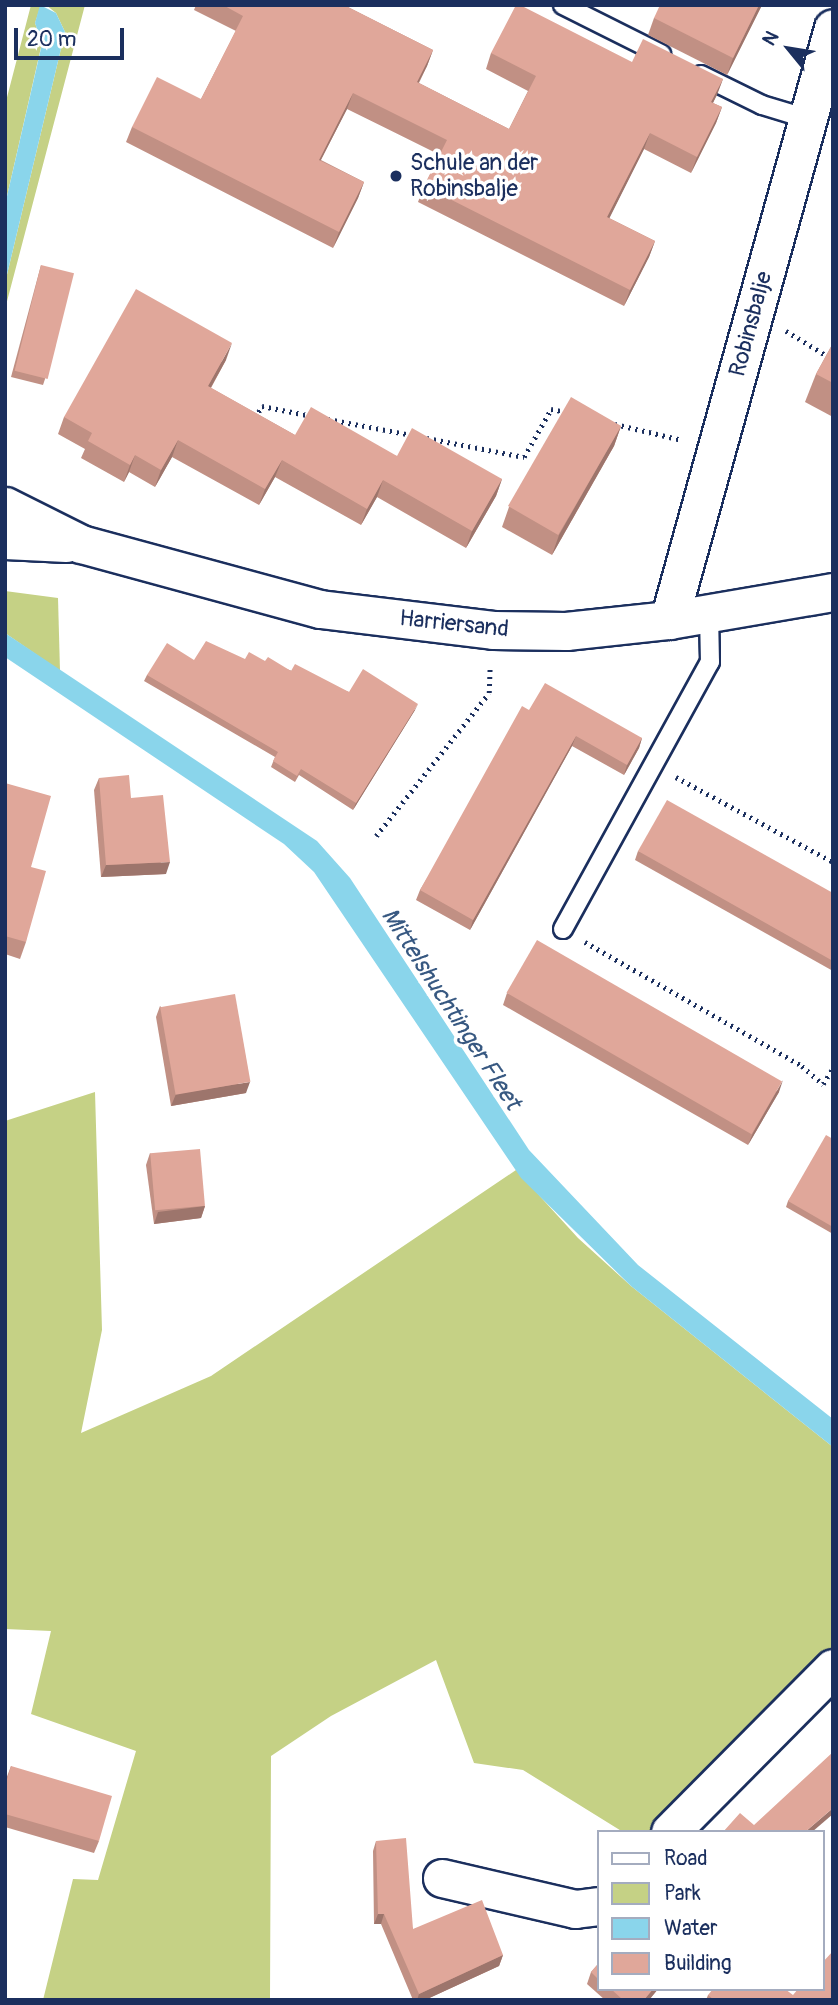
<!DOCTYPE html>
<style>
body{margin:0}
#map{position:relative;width:838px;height:2005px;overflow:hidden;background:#fff;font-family:Pangolin,sans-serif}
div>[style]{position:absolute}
.green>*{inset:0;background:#c5d185}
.water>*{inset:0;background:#8ad5eb}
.path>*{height:4.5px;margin-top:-2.25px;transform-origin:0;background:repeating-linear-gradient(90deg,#1b2f5e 0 2px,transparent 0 7px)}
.roads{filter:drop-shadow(2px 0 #1b2f5e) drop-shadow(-2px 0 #1b2f5e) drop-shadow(0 2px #1b2f5e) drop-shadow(0 -2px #1b2f5e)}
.service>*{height:18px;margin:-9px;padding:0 9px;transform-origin:9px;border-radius:9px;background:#fff}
.minor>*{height:37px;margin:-18.5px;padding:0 18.5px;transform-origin:18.5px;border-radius:18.5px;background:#fff}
.wall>*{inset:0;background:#c19084}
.shaded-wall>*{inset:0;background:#9d756c}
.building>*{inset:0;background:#e0a79a;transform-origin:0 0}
.dots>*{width:19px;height:19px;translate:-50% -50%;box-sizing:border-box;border:4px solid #fff;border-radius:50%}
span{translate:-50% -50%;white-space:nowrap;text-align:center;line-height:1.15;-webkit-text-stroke:7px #fff;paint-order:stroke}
.poi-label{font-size:23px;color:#1b2f5e}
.left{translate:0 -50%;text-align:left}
.street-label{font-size:23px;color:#1b2f5e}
.water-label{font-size:24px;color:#375881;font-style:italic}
.frame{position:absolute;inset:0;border:7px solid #1b2f5e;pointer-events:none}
.legend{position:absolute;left:597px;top:1830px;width:228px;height:161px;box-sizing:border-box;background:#fff;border:2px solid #a4acbf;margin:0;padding:9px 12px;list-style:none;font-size:21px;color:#1b2f5e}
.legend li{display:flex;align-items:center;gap:14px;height:35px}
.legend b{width:35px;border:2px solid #a4acbf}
.north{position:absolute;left:754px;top:14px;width:70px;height:70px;-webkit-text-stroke:5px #fff;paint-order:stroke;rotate:300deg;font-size:19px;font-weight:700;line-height:28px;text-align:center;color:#1b2f5e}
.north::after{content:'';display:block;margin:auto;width:24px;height:32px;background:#1b2f5e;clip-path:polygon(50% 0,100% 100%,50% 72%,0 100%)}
.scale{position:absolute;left:14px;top:28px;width:110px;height:32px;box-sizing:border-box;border:4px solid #1b2f5e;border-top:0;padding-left:9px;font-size:21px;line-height:24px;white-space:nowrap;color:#1b2f5e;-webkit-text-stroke:5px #fff;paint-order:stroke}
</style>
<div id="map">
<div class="green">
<div style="clip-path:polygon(31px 5px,41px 5px,35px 23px,42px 43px,5px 205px,5px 105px)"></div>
<div style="clip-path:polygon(46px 5px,85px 5px,5px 309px,5px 283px,65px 32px,56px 13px)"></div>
<div style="clip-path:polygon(5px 591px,58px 598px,60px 671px,5px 633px)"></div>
<div style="clip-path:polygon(95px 1092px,102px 1330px,81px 1433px,211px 1376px,516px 1170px,578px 1238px,631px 1286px,833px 1447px,833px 1647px,648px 1832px,623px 1832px,523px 1770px,474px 1763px,436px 1660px,331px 1716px,271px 1756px,270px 2000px,43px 2000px,73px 1879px,98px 1880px,136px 1751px,31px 1714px,51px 1631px,5px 1629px,5px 1121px)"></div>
</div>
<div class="water">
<div style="clip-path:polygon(40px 5px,56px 13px,65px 32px,5px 283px,5px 205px,42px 44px,35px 23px)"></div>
<div style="clip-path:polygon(5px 633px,317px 841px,350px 878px,529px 1150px,638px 1265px,833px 1419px,833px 1447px,631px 1286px,521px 1178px,314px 872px,284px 844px,5px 657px)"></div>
</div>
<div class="path">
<div style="left:786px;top:331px;width:50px;rotate:31.2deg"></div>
<div style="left:255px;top:418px;width:14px;rotate:-60deg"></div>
<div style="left:262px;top:406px;width:51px;rotate:11.3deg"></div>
<div style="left:328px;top:419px;width:86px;rotate:10.8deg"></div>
<div style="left:615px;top:424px;width:69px;rotate:13.4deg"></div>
<div style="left:427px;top:438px;width:99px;rotate:11.1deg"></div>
<div style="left:524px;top:457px;width:55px;rotate:-60.6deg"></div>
<div style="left:551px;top:409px;width:15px;rotate:11deg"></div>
<div style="left:676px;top:777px;width:179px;rotate:28.4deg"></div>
<div style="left:376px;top:836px;width:182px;rotate:-51.7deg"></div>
<div style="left:489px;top:693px;width:27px;rotate:-88deg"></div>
<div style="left:585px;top:942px;width:250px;rotate:29.7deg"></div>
<div style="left:802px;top:1066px;width:28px;rotate:41deg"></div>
<div style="left:823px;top:1084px;width:19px;rotate:-58deg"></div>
</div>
<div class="roads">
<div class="service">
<div style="left:563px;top:5px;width:110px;rotate:26.6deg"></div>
<div style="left:701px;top:75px;width:68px;rotate:26.2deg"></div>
<div style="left:762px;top:105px;width:48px;rotate:16.9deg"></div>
<div style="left:563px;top:929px;width:305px;rotate:-61.2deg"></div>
<div style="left:710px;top:662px;width:46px;rotate:-91.2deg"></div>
</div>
<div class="minor">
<div style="left:5px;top:506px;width:85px;rotate:26.6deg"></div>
<div style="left:81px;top:544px;width:248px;rotate:15.2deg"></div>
<div style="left:320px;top:609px;width:174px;rotate:6.9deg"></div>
<div style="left:493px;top:630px;width:73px;rotate:0.8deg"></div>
<div style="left:566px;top:631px;width:104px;rotate:-6.1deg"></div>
<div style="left:669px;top:620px;width:166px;rotate:-9.7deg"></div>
<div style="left:5px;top:540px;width:61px;rotate:2.8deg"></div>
<div style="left:669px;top:620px;width:614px;rotate:-74.52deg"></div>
<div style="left:670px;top:1832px;width:231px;rotate:-45.2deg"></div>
<div style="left:442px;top:1878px;width:137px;rotate:13.1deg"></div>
<div style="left:575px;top:1909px;width:23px;rotate:-7deg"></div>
</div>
</div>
<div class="wall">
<div style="clip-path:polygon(196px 5px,344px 5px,433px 50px,427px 66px,419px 83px,509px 129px,528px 91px,486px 69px,491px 53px,632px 62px,723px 79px,713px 103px,722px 107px,716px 123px,691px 173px,644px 149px,609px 218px,655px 241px,649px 257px,624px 306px,418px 202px,424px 186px,440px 155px,347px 109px,321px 160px,364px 182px,358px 198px,333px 248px,126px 142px,132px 127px,201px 99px,236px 31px,194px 10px)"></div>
<div style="clip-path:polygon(762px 5px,727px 75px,648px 35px,654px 18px)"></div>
<div style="clip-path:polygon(41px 265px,45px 379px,43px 385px,11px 377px)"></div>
<div style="clip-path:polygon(833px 343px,833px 417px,805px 402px,816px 374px)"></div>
<div style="clip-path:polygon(226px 360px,211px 388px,295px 435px,397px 456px,502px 479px,496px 496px,466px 548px,377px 497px,361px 525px,275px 477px,259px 505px,172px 457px,155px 487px,129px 472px,124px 482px,81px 458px,85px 449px,58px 434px,64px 417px)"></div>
<div style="clip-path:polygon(621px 426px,614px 446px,552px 555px,502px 527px,509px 507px)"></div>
<div style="clip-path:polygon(245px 659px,265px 661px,349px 692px,415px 710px,353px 810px,299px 775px,295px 782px,271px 767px,275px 757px,144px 681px,147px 675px,194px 660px)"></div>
<div style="clip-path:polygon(529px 710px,642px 738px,639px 748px,624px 775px,572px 746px,470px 930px,416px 900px,420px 890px)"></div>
<div style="clip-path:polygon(99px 778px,131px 798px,166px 874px,101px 877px,94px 790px)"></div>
<div style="clip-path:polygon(5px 783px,31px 867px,26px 942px,20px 959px,5px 954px)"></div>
<div style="clip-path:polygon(638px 851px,833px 893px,833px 971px,635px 860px)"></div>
<div style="clip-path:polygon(507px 993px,779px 1092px,748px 1145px,503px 1005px)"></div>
<div style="clip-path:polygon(160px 1006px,246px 1093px,171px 1106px,156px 1017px)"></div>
<div style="clip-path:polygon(833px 1139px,833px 1234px,786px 1207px,788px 1201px)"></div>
<div style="clip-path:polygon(150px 1153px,205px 1206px,201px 1218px,154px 1224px,146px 1165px)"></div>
<div style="clip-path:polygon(11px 1766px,99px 1841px,94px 1853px,5px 1827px,5px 1782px)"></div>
<div style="clip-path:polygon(376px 1841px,413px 1929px,503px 1955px,499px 1966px,425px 2000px,413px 2000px,381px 1924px,374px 1924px,373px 1851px)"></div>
<div style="clip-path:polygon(598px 1964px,598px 1989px,658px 1989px,649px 2000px,605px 2000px,587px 1984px,591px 1972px)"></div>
<div style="clip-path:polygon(708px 1995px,793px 1995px,833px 2000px,706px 2000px)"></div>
</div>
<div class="shaded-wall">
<div style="clip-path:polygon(759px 5px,762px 5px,727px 75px,733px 58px)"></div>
<div style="clip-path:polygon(433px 50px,427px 66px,411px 97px,417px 82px)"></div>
<div style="clip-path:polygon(723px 79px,717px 95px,705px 118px,711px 102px)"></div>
<div style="clip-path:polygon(353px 93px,347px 109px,313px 175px,319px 160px)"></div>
<div style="clip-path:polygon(722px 107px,716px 123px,691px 173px,697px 157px)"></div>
<div style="clip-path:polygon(650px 133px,644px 149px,602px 233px,607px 217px)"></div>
<div style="clip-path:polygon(364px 182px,358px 198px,333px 248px,339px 232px)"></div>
<div style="clip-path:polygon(655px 241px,649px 257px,624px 306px,630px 290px)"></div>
<div style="clip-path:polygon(232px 343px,226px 360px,202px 403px,208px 386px)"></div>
<div style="clip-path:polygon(621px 426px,614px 446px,552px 555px,559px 535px)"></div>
<div style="clip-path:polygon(178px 440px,172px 457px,155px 487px,161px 470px)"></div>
<div style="clip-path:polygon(135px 455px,129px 472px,124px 482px,130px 465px)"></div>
<div style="clip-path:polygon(282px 460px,275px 477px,259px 505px,265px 489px)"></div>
<div style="clip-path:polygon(502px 479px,496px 496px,466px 548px,472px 531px)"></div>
<div style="clip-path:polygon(383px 480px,377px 497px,361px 525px,367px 509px)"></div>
<div style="clip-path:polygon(418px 704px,415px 710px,353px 810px,356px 803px)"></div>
<div style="clip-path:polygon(576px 736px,572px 746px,470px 930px,473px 920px)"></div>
<div style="clip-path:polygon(642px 738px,639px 748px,624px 775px,627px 765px)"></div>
<div style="clip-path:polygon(170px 862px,166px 874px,101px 877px,106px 865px)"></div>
<div style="clip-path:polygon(783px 1080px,779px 1092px,748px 1145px,753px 1133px)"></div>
<div style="clip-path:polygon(250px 1082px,246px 1093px,171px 1106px,176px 1094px)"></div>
<div style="clip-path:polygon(205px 1206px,201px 1218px,154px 1224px,158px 1212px)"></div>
<div style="clip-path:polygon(833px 1808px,833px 1814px,812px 1832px,805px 1832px)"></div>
<div style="clip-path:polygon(378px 1914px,384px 1914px,381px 1924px,374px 1924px)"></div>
<div style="clip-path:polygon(503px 1955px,499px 1966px,425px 2000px,417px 2000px,419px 1994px)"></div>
<div style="clip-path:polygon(653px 1989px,658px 1989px,649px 2000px,644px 2000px)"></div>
</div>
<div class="building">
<div style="clip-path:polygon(223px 5px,344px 5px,433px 50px,417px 82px,509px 129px,536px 76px,491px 53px,516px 5px,520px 5px,632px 62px,643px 39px,723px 79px,711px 102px,722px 107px,697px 157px,650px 133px,607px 217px,655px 241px,630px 290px,424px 186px,447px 140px,353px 93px,319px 160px,364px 182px,339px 232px,132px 127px,157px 77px,201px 99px,243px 16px)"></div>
<div style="clip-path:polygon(660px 5px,759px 5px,733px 58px,654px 18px)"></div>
<div style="left:41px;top:265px;width:34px;height:109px;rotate:14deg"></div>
<div style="clip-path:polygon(136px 289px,232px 343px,208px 386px,295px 435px,311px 407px,397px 456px,412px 428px,502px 479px,472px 531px,383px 480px,367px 509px,282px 460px,265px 489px,178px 440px,161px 470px,135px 455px,130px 465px,88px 441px,92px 433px,64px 417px)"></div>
<div style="clip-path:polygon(833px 343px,833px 383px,816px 374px)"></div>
<div style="left:571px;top:397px;width:58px;height:126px;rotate:30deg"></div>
<div style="clip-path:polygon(206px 641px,245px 659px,249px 652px,265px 661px,268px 657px,291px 671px,295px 664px,349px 692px,363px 669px,418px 704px,356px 803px,301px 769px,297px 776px,273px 761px,278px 752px,147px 675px,167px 643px,194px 660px)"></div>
<div style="clip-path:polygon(545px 683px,642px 738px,627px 765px,576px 736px,473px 920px,420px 890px,522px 706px,529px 710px)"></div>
<div style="clip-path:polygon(129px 775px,131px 798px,163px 795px,170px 862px,106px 865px,99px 778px)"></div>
<div style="clip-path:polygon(5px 783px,51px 796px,31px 867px,46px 871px,26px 942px,5px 936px)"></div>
<div style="clip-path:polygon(667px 800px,833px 893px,833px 961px,638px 851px)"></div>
<div style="left:537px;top:940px;width:283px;height:61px;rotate:30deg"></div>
<div style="left:235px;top:994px;width:89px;height:76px;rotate:80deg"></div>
<div style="clip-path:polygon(826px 1135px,833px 1139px,833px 1227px,788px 1201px)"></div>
<div style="left:200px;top:1149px;width:57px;height:50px;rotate:85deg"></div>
<div style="clip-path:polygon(833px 1752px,833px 1808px,805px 1832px,723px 1832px,740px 1813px,754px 1825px)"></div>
<div style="clip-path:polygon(11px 1766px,112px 1796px,99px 1841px,5px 1814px,5px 1786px)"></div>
<div style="clip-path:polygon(406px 1838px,413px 1929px,482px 1900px,503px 1955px,419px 1994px,384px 1914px,378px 1914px,376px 1841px)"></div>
<div style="clip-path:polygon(833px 1951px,833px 2000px,714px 2000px,708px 1995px,713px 1989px,785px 1989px,793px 1995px,798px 1989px,822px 1989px,822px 1963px)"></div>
<div style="clip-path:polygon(598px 1964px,598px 1979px,591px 1972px)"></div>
<div style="clip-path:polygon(611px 1989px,653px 1989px,644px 2000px,623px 2000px)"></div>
</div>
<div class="dots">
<div style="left:396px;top:176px;background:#1b2f5e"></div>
</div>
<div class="poi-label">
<span class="left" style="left:410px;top:176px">Schule an der<br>Robinsbalje</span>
</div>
<div class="street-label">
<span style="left:751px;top:324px;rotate:-75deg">Robinsbalje</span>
<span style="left:454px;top:624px;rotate:6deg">Harriersand</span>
</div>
<div class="water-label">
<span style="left:451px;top:1009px;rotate:57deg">Mittelshuchtinger Fleet</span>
</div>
<div class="frame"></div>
<ul class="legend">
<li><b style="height:9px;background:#fff"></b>Road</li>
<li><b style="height:19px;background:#c5d185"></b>Park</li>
<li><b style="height:19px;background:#8ad5eb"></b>Water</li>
<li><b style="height:19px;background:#e0a79a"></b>Building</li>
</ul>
<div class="north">N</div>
<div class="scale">20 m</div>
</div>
